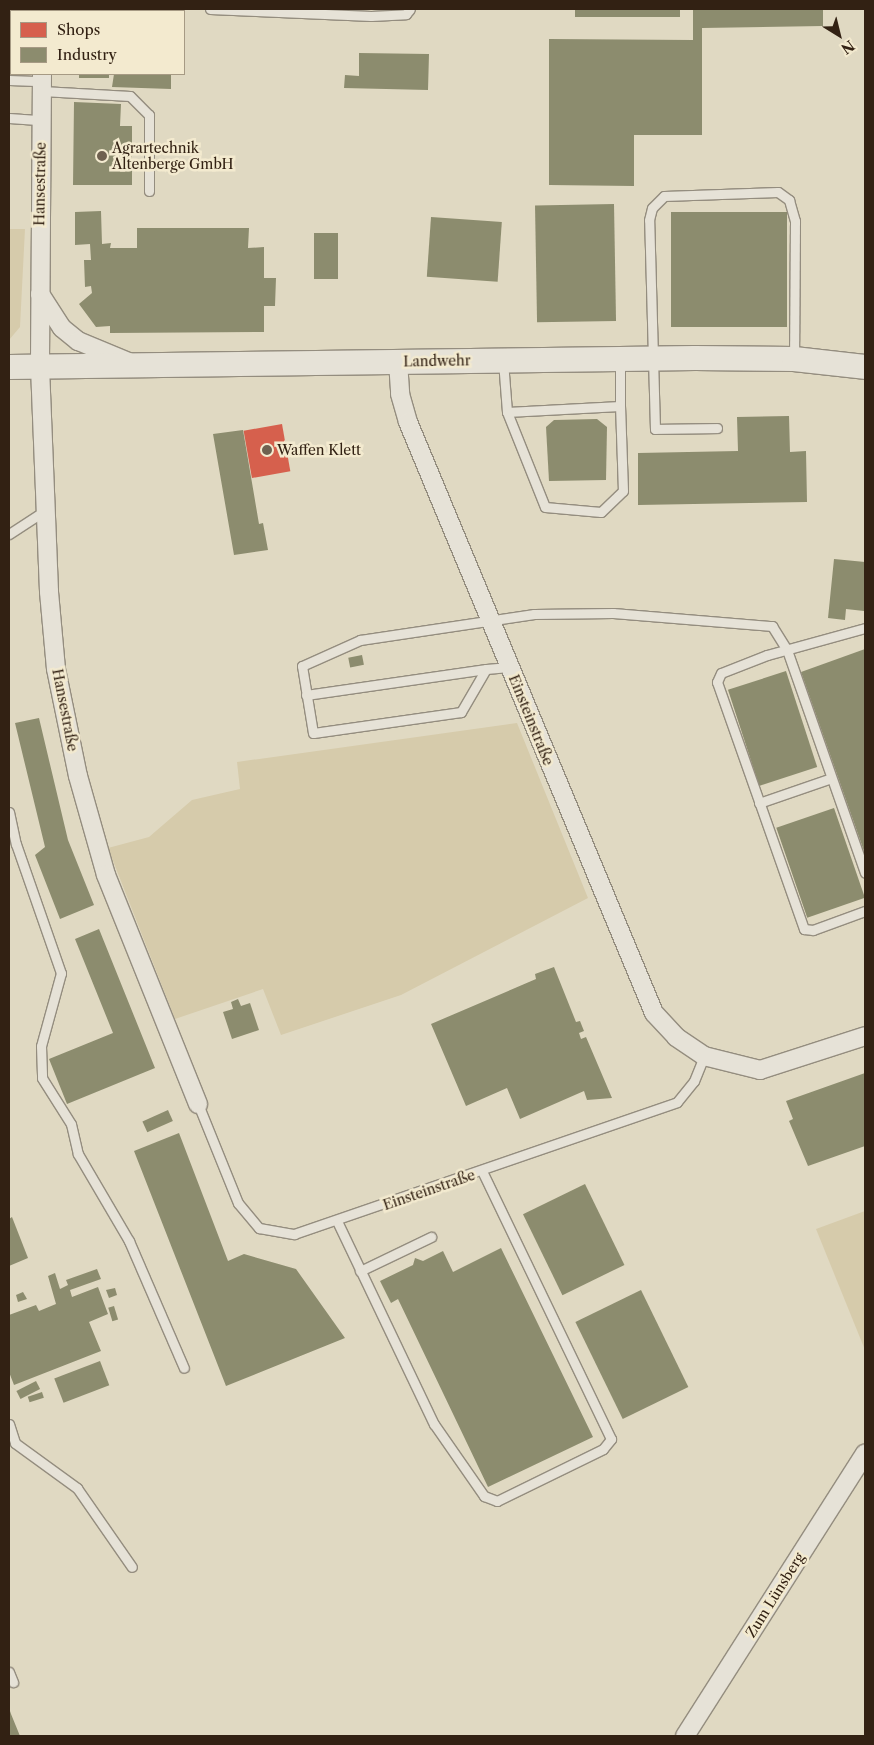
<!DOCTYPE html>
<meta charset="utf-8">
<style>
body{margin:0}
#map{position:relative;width:874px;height:1745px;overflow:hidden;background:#e0d9c2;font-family:"Libre Caslon Text",serif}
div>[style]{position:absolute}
.green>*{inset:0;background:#d6cbab}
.shops>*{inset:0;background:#d6604d;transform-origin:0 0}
.industry>*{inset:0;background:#8c8c6e;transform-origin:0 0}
.roads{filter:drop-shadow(1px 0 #948d7f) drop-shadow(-1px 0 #948d7f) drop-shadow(0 1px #948d7f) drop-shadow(0 -1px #948d7f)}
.service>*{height:9px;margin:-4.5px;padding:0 4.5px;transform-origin:4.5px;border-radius:4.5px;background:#e6e2d7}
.minor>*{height:18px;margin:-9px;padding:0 9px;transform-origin:9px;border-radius:9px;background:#e6e2d7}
.secondary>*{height:24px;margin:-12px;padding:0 12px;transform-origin:12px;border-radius:12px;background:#e6e2d7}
.dots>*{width:14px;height:14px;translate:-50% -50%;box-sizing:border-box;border:2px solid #f3eacf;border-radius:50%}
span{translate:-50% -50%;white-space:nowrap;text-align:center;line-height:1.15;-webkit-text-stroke:5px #f3eacf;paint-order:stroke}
.poi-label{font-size:14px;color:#322113}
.left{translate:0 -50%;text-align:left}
.street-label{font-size:14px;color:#322113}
.frame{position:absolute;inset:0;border:10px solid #322113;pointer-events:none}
.legend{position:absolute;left:10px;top:10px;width:175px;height:65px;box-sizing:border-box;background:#f3eacf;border:1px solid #a69a84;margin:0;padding:6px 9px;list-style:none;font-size:15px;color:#322113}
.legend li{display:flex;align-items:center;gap:10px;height:25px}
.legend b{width:25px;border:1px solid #a69a84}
.north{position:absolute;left:814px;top:10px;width:50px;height:50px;-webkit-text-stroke:4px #f3eacf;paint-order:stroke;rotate:144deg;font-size:14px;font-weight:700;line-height:20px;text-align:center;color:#322113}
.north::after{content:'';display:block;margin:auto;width:18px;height:22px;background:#322113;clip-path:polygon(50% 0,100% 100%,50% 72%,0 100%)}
</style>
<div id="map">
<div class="green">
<div style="clip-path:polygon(9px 229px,25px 229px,20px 327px,9px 340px)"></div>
<div style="clip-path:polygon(517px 723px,588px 898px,401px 995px,281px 1035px,263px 989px,175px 1019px,108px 848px,149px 837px,192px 800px,240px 789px,237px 762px)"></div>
<div style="clip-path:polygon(865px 1211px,865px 1350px,816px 1229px)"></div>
</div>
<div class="shops">
<div style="left:282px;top:424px;width:48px;height:39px;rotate:80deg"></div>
</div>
<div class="industry">
<div style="clip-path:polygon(9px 9px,16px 9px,11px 11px,11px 71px)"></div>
<div style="clip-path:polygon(92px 9px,124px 9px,92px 11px)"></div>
<div style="left:575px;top:9px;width:105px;height:8px"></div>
<div style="clip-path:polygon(693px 9px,823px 9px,823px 26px,702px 28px,702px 135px,634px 135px,634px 186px,549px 185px,549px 39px,693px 40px)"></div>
<div style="clip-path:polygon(359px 53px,429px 54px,428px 90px,344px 88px,345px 75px,359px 76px)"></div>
<div style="left:79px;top:74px;width:30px;height:4px"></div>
<div style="clip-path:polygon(114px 74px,171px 74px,171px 89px,112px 87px)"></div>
<div style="clip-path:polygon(74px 102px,121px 104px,120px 126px,132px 126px,132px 185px,73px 185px)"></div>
<div style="left:614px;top:204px;width:117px;height:79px;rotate:89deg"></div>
<div style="clip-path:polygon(101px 211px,102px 244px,111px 243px,110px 248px,137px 248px,137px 228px,249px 228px,248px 248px,264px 247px,264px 278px,276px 278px,275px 306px,264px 306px,264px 332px,110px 333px,110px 326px,96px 327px,79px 304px,92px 293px,91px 286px,85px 287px,84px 260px,91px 260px,90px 244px,75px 245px,75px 212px)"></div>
<div style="left:671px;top:212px;width:116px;height:115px"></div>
<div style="left:431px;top:217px;width:71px;height:60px;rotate:4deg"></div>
<div style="left:314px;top:233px;width:24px;height:46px"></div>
<div style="clip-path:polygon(789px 416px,790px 452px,806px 451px,807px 502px,638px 505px,638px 453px,738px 451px,737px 417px)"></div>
<div style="clip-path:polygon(597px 419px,607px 427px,606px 480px,549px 481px,546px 427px,554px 420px)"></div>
<div style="clip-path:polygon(243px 430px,259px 524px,263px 523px,268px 550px,234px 555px,213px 434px)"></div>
<div style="clip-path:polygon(834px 559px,865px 562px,864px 611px,846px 609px,845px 620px,828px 618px)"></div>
<div style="clip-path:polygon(865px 649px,865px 854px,801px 672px)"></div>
<div style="left:362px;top:655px;width:10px;height:14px;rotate:79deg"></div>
<div style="left:786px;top:671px;width:101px;height:61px;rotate:72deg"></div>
<div style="clip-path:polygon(39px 718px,68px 840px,94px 905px,60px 919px,35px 855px,45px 847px,15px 723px)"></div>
<div style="left:834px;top:808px;width:95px;height:61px;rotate:71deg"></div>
<div style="clip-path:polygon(99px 929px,155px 1068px,67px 1104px,49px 1059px,113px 1033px,75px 939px)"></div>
<div style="clip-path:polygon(554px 967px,576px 1022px,580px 1021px,584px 1031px,579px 1033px,581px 1039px,586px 1037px,612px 1098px,587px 1100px,584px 1091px,520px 1119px,507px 1088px,466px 1106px,431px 1024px,536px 979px,535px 974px)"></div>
<div style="clip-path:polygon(238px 999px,241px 1006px,250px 1003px,259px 1030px,232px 1039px,223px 1012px,233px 1009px,231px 1002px)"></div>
<div style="clip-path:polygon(865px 1073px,865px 1146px,808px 1166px,789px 1121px,793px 1119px,786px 1101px)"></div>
<div style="left:168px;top:1110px;width:12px;height:28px;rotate:66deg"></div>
<div style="clip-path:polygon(179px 1133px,228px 1261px,244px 1254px,296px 1269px,345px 1338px,226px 1386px,134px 1151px)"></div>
<div style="left:585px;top:1184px;width:90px;height:69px;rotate:64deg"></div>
<div style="clip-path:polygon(12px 1217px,28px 1258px,9px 1266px,9px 1219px)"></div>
<div style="clip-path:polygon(501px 1248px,593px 1437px,488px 1487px,398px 1299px,391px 1303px,380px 1281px,413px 1265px,415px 1258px,423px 1261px,443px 1251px,453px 1272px)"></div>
<div style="clip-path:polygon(97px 1269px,101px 1279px,70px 1290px,72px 1297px,98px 1287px,108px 1314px,89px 1322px,101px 1351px,14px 1385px,9px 1372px,9px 1315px,36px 1305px,39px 1311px,56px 1304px,48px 1276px,55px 1273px,60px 1289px,68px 1285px,66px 1280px)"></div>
<div style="clip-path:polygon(115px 1288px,117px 1295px,109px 1298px,106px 1290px)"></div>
<div style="left:641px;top:1290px;width:108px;height:73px;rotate:64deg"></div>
<div style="clip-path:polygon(23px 1292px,27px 1299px,18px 1302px,16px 1295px)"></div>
<div style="left:114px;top:1306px;width:14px;height:6px;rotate:73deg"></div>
<div style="left:100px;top:1361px;width:26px;height:49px;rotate:69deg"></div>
<div style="left:36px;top:1381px;width:9px;height:22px;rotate:63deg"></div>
<div style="left:42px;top:1392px;width:6px;height:15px;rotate:72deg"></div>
<div style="clip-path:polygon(9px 1708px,11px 1714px,20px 1736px,9px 1736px)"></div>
</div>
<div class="roads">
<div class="service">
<div style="left:210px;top:9px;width:161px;rotate:2.5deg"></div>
<div style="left:371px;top:16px;width:35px;rotate:-3deg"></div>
<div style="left:406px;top:14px;width:6px;rotate:-51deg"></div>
<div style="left:9px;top:80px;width:33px;rotate:2deg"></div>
<div style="left:42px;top:91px;width:88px;rotate:3.3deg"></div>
<div style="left:130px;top:96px;width:27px;rotate:45deg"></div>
<div style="left:149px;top:115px;width:76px;rotate:90deg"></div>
<div style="left:9px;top:118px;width:32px;rotate:4deg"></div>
<div style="left:503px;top:361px;width:51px;rotate:85.5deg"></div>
<div style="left:507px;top:412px;width:113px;rotate:-3deg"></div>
<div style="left:620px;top:406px;width:45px;rotate:-90deg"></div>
<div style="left:507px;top:412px;width:102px;rotate:68.2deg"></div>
<div style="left:545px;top:507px;width:56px;rotate:5.1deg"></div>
<div style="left:601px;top:512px;width:30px;rotate:-44deg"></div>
<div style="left:623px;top:491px;width:85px;rotate:-92deg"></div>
<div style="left:717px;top:428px;width:62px;rotate:179.1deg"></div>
<div style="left:655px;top:429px;width:209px;rotate:-91.6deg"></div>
<div style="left:649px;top:220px;width:12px;rotate:-76deg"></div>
<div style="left:652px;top:208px;width:17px;rotate:-45deg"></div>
<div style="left:664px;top:196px;width:114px;rotate:-2deg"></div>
<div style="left:778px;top:192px;width:14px;rotate:36deg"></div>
<div style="left:789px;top:200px;width:22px;rotate:74deg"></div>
<div style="left:795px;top:221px;width:138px;rotate:90.4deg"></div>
<div style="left:9px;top:534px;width:44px;rotate:-33deg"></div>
<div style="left:865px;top:628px;width:102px;rotate:164.6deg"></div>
<div style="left:767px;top:655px;width:49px;rotate:158.6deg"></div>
<div style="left:721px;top:673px;width:10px;rotate:114deg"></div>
<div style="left:717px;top:682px;width:262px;rotate:70.6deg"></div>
<div style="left:804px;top:929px;width:9px;rotate:6deg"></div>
<div style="left:813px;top:930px;width:55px;rotate:-20.1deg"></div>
<div style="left:509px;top:667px;width:23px;rotate:175deg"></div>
<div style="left:486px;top:669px;width:50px;rotate:120.2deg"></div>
<div style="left:461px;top:712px;width:149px;rotate:171.9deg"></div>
<div style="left:313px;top:733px;width:68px;rotate:-99.3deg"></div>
<div style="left:302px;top:666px;width:64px;rotate:-24.1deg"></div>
<div style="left:360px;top:640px;width:176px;rotate:-8.5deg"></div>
<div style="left:534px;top:614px;width:79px;rotate:-0.7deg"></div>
<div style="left:613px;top:613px;width:160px;rotate:4.7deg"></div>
<div style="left:772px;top:626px;width:28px;rotate:58deg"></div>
<div style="left:787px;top:650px;width:236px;rotate:70.7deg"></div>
<div style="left:306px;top:695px;width:182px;rotate:-8.2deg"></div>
<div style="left:759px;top:803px;width:76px;rotate:-19.1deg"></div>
<div style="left:9px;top:812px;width:33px;rotate:78deg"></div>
<div style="left:16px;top:844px;width:137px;rotate:70.8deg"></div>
<div style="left:61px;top:973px;width:76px;rotate:105.3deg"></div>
<div style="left:41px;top:1046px;width:32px;rotate:88deg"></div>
<div style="left:42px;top:1078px;width:54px;rotate:57.8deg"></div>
<div style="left:71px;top:1124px;width:31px;rotate:77deg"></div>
<div style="left:78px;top:1154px;width:101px;rotate:59.6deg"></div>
<div style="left:129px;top:1241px;width:138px;rotate:66.6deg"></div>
<div style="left:198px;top:1104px;width:107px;rotate:68deg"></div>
<div style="left:238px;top:1203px;width:33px;rotate:50deg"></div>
<div style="left:259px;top:1228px;width:36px;rotate:10deg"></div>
<div style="left:294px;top:1234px;width:405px;rotate:-19deg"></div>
<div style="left:677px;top:1102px;width:27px;rotate:-51deg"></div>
<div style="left:694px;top:1081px;width:27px;rotate:-68deg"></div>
<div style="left:337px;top:1221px;width:225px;rotate:64.5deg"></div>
<div style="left:434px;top:1424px;width:88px;rotate:55.2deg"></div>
<div style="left:484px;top:1496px;width:14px;rotate:21deg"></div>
<div style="left:497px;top:1501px;width:118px;rotate:-26.1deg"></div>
<div style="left:603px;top:1449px;width:13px;rotate:-51deg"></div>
<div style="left:611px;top:1439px;width:297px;rotate:-115.7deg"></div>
<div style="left:360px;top:1271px;width:79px;rotate:-25.6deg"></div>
<div style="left:9px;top:1424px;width:20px;rotate:72deg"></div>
<div style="left:15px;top:1443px;width:77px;rotate:36deg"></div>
<div style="left:77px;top:1488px;width:96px;rotate:55.2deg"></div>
<div style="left:9px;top:1672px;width:11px;rotate:68deg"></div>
</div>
<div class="minor">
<div style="left:45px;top:11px;width:2px;rotate:-90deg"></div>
<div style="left:42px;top:74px;width:293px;rotate:90.4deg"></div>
<div style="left:40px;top:367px;width:225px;rotate:87.7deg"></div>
<div style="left:49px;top:592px;width:77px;rotate:84.8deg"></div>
<div style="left:56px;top:669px;width:109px;rotate:78.4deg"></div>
<div style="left:78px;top:776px;width:103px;rotate:74.2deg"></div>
<div style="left:106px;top:875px;width:247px;rotate:68.1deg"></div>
<div style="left:40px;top:294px;width:40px;rotate:57.1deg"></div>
<div style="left:62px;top:328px;width:21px;rotate:39deg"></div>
<div style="left:78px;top:341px;width:57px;rotate:22.5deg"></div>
<div style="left:398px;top:362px;width:32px;rotate:86deg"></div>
<div style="left:400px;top:394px;width:29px;rotate:74deg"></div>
<div style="left:408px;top:422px;width:640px;rotate:67.4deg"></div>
<div style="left:654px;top:1013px;width:33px;rotate:47deg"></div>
<div style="left:676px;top:1037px;width:34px;rotate:34deg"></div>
<div style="left:704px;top:1056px;width:58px;rotate:14deg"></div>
<div style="left:760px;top:1070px;width:110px;rotate:-17.9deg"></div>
<div style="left:685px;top:1736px;width:335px;rotate:-57.5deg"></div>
</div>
<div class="secondary">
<div style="left:9px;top:367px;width:686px;rotate:-0.75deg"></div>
<div style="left:695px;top:358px;width:99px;rotate:0.6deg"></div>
<div style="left:794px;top:359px;width:71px;rotate:6.4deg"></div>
</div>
</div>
<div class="dots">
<div style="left:102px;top:156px;background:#6f6150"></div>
<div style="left:267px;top:450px;background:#6f6150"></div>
</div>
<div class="poi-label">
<span class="left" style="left:112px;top:156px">Agrartechnik<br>Altenberge GmbH</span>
<span class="left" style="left:277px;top:450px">Waffen Klett</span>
</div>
<div class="street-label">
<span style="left:40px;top:184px;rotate:-89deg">Hansestraße</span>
<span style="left:437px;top:361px;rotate:-1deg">Landwehr</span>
<span style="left:65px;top:710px;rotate:79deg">Hansestraße</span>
<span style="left:531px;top:720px;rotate:68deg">Einsteinstraße</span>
<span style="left:429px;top:1190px;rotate:-19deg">Einsteinstraße</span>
<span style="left:775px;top:1595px;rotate:-58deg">Zum Lünsberg</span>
</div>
<div class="frame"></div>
<ul class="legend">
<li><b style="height:14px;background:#d6604d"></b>Shops</li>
<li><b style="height:14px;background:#8c8c6e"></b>Industry</li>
</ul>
<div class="north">N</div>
</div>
